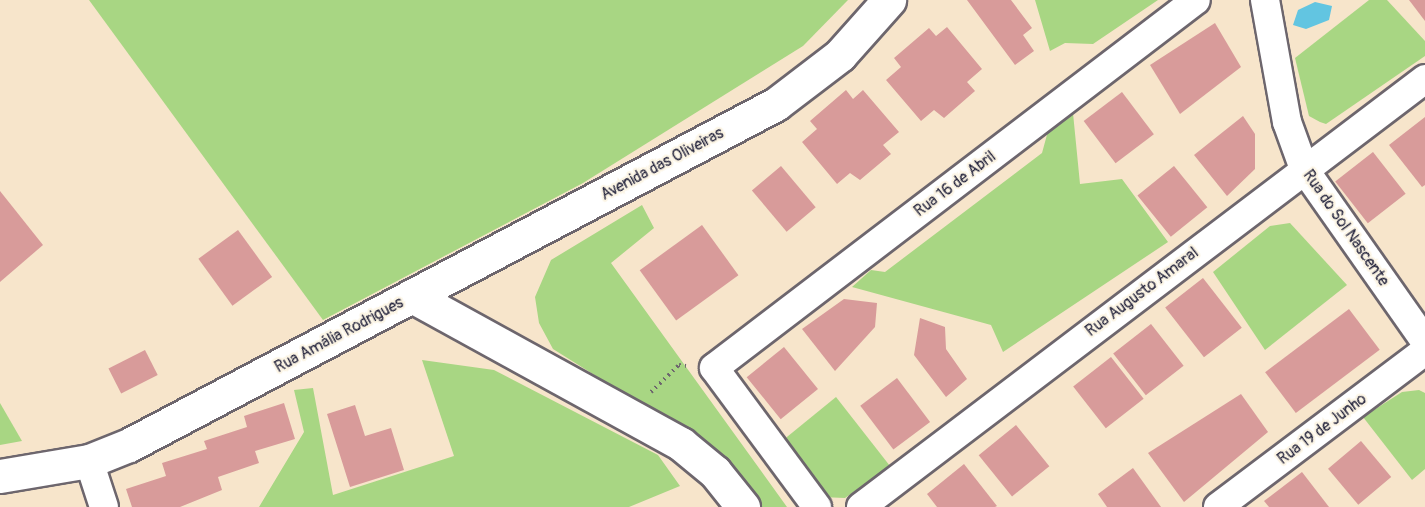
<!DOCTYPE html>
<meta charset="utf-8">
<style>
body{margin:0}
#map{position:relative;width:1425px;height:507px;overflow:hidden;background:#f7e5cb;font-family:Pangolin,sans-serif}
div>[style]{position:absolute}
.green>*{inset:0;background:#a8d683}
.water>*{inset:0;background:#62c5e1}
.building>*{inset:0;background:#d89b9a;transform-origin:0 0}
.path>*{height:4px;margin-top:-2px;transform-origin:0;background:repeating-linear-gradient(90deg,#6d666d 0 1.5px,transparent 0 6px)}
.roads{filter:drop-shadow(2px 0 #6d666d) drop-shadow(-2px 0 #6d666d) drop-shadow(0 2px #6d666d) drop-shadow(0 -2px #6d666d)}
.minor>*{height:28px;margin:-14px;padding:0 14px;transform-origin:14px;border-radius:14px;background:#fff}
.tertiary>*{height:33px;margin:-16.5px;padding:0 16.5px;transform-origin:16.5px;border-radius:16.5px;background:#fff}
span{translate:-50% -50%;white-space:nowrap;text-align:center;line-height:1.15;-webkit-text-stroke:4.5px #fcf5e5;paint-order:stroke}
.street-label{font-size:16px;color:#22223b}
</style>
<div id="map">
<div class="green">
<div style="clip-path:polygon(89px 0,848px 0,803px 46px,583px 183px,323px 320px)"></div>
<div style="clip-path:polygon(1035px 0,1158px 0,1093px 44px,1065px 43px,1050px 51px)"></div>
<div style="clip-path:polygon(1369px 0,1387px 0,1425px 41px,1425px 56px,1326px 124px,1320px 122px,1309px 116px,1295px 58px)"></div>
<div style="clip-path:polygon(1073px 113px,1080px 184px,1122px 179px,1168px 242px,1003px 352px,991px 325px,852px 287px,871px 270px,885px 272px,1042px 153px,1048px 131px)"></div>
<div style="clip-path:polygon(642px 205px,654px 228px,611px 263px,787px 507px,761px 507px,730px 460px,553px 349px,539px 323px,535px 297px,551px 260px)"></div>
<div style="clip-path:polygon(1290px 223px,1347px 285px,1265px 350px,1213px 272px,1270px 226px)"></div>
<div style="clip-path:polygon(422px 360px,494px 370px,658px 455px,680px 486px,629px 507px,259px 507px,304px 432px,294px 390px,313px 388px,333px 495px,454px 456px)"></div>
<div style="clip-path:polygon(1419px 390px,1425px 393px,1425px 469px,1412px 480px,1363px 417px,1402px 392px)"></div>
<div style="clip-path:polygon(836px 397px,890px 466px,845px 498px,821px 497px,782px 441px)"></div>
<div style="clip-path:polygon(0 403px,22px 441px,0 445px)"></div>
</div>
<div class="water">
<div style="clip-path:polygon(1315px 2px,1332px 6px,1329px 20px,1306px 29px,1293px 25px,1298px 10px)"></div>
</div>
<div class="building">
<div style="clip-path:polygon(967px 0,1011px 0,1032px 28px,1023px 35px,1034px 51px,1015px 65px)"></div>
<div style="clip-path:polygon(1409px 0,1425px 0,1425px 21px)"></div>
<div style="clip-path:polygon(1215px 23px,1241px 67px,1180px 114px,1150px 65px)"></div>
<div style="clip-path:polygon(947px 27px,982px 69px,967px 82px,975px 91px,944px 118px,934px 110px,921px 121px,886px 80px,901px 67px,894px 58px,929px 28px,936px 36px)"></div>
<div style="clip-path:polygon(846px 90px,853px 99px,863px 90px,899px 132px,883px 145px,891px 154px,860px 180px,850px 173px,837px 184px,802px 142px,817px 129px,810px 121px)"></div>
<div style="left:1122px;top:92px;width:53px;height:48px;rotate:53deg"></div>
<div style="clip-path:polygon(1243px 116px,1255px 134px,1255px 169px,1227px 196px,1194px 155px)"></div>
<div style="clip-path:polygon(1425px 117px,1425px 185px,1422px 187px,1389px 145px)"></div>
<div style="left:1373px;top:152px;width:53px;height:48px;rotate:52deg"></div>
<div style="left:781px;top:166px;width:54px;height:38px;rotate:50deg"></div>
<div style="left:1174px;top:166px;width:53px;height:47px;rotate:51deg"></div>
<div style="clip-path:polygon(0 191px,43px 245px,0 282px)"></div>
<div style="left:702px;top:225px;width:62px;height:77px;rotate:54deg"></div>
<div style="left:238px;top:230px;width:58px;height:49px;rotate:54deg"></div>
<div style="left:1203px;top:278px;width:63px;height:48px;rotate:52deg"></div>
<div style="clip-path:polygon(844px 299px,877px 303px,875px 327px,835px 371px,802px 329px)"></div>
<div style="left:1349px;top:309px;width:51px;height:105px;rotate:53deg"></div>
<div style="clip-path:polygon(920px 318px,945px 327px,946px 349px,967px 379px,946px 397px,914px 355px)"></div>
<div style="left:1151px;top:324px;width:53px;height:48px;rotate:52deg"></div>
<div style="left:784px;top:347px;width:54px;height:48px;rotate:51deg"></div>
<div style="left:145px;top:350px;width:28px;height:41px;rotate:63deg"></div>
<div style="left:1111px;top:357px;width:53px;height:48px;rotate:52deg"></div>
<div style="left:897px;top:378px;width:55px;height:46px;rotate:53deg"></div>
<div style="clip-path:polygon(1241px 394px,1268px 432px,1184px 502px,1148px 453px)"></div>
<div style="clip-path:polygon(284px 403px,295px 439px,255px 451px,259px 463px,218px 477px,222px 490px,180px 507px,132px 507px,126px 489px,166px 476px,162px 463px,207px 449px,204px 441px,247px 427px,244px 416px)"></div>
<div style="clip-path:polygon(355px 405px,365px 436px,391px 428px,404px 470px,350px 487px,327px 414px)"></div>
<div style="left:1016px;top:425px;width:53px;height:48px;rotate:51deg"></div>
<div style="left:1361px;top:441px;width:47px;height:43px;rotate:50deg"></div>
<div style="clip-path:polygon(964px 464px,997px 506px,995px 507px,937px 507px,927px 494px)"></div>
<div style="clip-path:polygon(1133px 468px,1161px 507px,1107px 507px,1098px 494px)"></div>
<div style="clip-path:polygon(1302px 472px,1329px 507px,1269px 507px,1264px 501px)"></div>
</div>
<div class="path">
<div style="left:651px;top:392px;width:39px;rotate:-44deg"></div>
<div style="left:679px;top:365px;width:7px;rotate:8deg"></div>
</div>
<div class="roads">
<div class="minor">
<div style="left:1265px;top:0;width:124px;rotate:79.8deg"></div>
<div style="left:1287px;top:122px;width:50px;rotate:70.1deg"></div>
<div style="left:1304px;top:169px;width:210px;rotate:54.9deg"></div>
<div style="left:89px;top:461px;width:48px;rotate:71.9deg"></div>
<div style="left:817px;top:507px;width:173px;rotate:-126.5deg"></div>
<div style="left:714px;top:368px;width:606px;rotate:-37.36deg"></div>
<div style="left:861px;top:507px;width:708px;rotate:-37.19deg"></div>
<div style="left:1218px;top:507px;width:259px;rotate:-37deg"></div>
</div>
<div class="tertiary">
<div style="left:412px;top:296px;width:307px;rotate:28.8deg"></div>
<div style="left:681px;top:444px;width:44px;rotate:39.5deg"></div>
<div style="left:715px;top:472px;width:45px;rotate:51.3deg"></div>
<div style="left:0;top:476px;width:90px;rotate:-9.6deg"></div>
<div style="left:89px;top:461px;width:43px;rotate:-21.8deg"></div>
<div style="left:129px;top:445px;width:731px;rotate:-27.79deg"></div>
<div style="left:776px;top:104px;width:81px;rotate:-37.4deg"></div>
<div style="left:840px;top:55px;width:74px;rotate:-48.3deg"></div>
</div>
</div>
<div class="street-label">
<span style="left:662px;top:164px;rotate:-28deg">Avenida das Oliveiras</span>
<span style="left:955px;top:184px;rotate:-37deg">Rua 16 de Abril</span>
<span style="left:1346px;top:228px;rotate:55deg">Rua do Sol Nascente</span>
<span style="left:1142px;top:292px;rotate:-37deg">Rua Augusto Amaral</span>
<span style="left:339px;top:335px;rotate:-28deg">Rua Amália Rodrigues</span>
<span style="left:1322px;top:429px;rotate:-37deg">Rua 19 de Junho</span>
</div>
</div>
